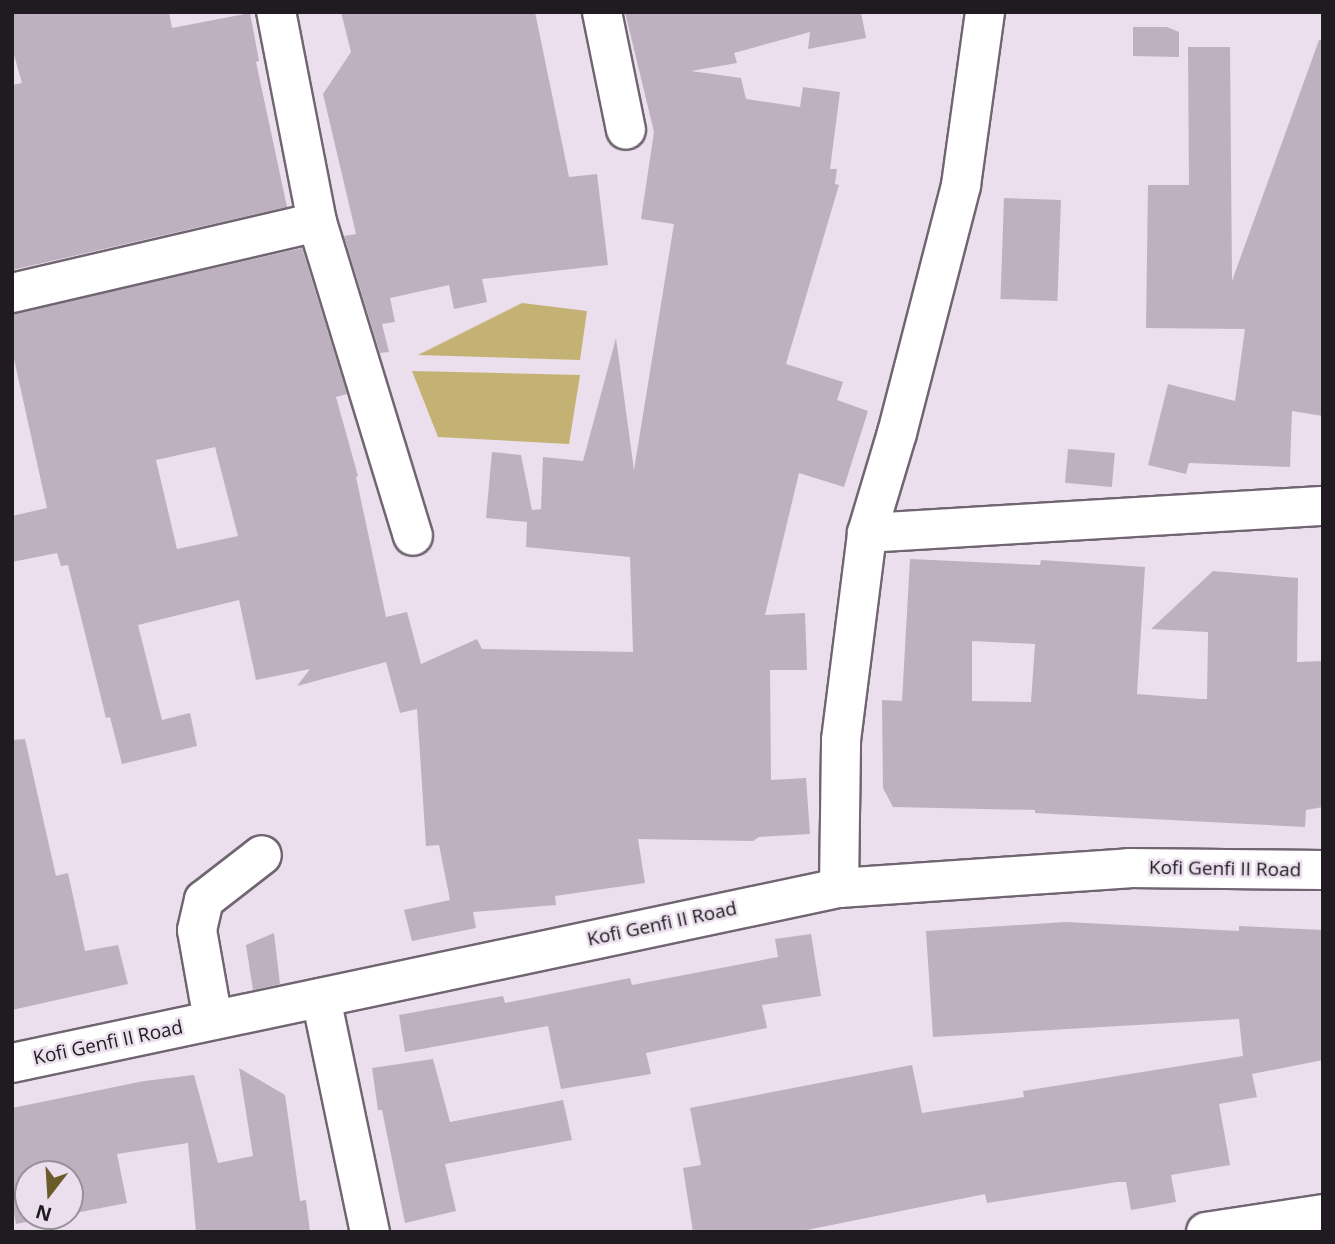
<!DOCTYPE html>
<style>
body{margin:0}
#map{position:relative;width:1335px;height:1244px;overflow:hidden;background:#ebdeed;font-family:"Open Sans",sans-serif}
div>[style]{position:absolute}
.green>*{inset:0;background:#c4b274}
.building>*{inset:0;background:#beb1bf;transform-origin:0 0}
.roads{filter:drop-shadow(2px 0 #716572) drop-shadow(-2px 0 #716572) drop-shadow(0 2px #716572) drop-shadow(0 -2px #716572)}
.street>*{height:38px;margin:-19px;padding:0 19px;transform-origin:19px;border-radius:19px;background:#fff}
span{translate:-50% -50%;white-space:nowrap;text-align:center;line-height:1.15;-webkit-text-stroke:5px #ebdeed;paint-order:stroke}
.street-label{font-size:19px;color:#1f1b20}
.frame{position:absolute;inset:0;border:14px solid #1f1b20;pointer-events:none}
.north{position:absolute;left:14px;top:1160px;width:70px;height:70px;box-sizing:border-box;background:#ebdeed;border:2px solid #99909b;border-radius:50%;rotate:197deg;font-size:19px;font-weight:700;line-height:28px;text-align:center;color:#1f1b20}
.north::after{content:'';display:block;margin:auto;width:24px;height:32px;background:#6a5b29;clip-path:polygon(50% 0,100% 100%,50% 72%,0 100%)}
</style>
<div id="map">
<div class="green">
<div style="clip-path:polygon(522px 303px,587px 311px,580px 360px,418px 355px)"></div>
<div style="clip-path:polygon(412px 371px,580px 375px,569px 444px,438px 437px)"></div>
</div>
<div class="building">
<div style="clip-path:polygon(12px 12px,169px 12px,172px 28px,250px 13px,259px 61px,256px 62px,287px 207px,12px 270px,12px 85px,22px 83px,12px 48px)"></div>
<div style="clip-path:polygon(341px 12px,535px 12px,569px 177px,597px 174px,608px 265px,482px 279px,487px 302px,454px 309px,449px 285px,390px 298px,395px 322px,382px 324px,389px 352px,380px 353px,344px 236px,356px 234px,323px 94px,351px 52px)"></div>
<div style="clip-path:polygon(evenodd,625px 12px,861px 12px,866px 38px,808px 49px,810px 32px,734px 53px,737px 63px,691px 71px,741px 78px,746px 99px,800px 107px,803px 87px,840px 92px,830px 169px,837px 169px,835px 184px,839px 185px,786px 364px,843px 382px,837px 400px,868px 411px,844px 487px,799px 473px,765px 615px,805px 613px,807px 670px,770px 670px,771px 780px,806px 778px,810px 834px,759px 837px,753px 841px,638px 839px,645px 883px,555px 896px,556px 905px,473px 912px,476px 928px,412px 941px,404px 910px,450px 900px,439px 845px,426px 846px,417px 709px,400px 713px,386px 662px,297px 686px,310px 669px,256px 680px,239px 600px,138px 625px,162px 720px,190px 713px,197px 746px,122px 764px,110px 717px,106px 718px,68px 565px,61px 566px,57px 553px,12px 562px,12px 516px,47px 508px,12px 350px,12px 314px,302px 248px,347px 394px,336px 397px,358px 476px,356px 477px,386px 617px,407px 612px,421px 664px,477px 639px,482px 649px,633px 652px,630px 557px,526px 547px,527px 522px,486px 518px,492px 452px,521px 455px,532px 510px,541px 509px,543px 457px,583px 461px,616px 338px,634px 470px,674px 224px,641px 219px,654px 132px,625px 12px,215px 447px,238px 536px,177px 549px,156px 460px,215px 447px)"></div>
<div style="clip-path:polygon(1133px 27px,1167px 27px,1179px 32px,1179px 57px,1133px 56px)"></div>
<div style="clip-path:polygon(1319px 40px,1323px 41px,1323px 416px,1292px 411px,1290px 467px,1189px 463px,1186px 474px,1148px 465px,1168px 384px,1235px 401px,1245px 329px,1146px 328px,1148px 185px,1189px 185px,1188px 47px,1230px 47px,1232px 281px)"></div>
<div style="left:1004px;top:198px;width:57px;height:101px;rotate:2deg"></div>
<div style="left:1068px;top:449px;width:47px;height:34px;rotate:5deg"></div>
<div style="clip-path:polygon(evenodd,910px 559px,1040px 565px,1041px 560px,1145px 567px,1137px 694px,1200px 699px,1207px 699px,1208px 632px,1151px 629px,1213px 571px,1298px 578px,1297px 662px,1323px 661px,1323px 807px,1306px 810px,1305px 827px,1035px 813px,1035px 810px,893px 807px,883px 788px,882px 700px,902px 701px,910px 559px,972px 641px,1035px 644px,1031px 702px,972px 701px,972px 641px)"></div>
<div style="clip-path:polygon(25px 739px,56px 876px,68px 873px,85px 951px,118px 945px,128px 984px,12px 1010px,12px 740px)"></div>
<div style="clip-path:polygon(1066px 922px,1239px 931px,1239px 926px,1323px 930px,1323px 1060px,1252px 1074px,1257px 1097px,1219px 1104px,1230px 1165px,1171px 1175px,1176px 1202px,1131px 1210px,1126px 1182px,1117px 1182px,987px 1203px,985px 1194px,797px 1232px,693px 1232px,683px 1168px,701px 1165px,690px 1108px,912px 1065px,922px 1113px,1024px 1097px,1023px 1091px,1243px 1056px,1239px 1019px,933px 1037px,926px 931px)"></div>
<div style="clip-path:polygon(274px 933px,280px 984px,253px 990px,246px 945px)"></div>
<div style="clip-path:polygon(811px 934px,821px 996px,762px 1005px,767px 1028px,646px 1053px,651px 1074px,561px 1089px,548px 1026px,405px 1052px,399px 1015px,503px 996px,505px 1003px,630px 978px,632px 985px,778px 957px,775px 939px)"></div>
<div style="clip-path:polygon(433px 1059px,450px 1122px,563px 1100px,572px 1140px,445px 1164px,456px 1211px,405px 1223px,382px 1110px,378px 1110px,372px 1068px)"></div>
<div style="clip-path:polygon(239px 1068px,285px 1095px,300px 1201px,306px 1200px,310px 1232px,196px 1232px,188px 1143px,117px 1154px,127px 1203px,70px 1214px,70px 1174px,28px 1174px,28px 1216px,57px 1216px,16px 1224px,12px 1202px,12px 1108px,144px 1081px,194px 1075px,218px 1163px,253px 1156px)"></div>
</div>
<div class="roads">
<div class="street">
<div style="left:602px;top:12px;width:120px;rotate:78.5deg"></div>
<div style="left:317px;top:222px;width:328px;rotate:73deg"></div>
<div style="left:12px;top:293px;width:313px;rotate:-13.1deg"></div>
<div style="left:317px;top:222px;width:214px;rotate:-101deg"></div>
<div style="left:867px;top:533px;width:457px;rotate:-3.4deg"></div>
<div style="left:839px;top:888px;width:148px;rotate:-89.2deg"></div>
<div style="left:841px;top:740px;width:209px;rotate:-82.8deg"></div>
<div style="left:867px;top:533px;width:104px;rotate:-73.3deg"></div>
<div style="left:897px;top:433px;width:256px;rotate:-75.5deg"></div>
<div style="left:961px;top:185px;width:175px;rotate:-82.1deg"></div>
<div style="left:321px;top:998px;width:239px;rotate:78.2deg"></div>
<div style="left:213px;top:1020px;width:91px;rotate:-100.1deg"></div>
<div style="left:197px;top:930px;width:31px;rotate:-77deg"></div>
<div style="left:204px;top:900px;width:73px;rotate:-37.8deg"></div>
<div style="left:12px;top:1063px;width:845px;rotate:-11.95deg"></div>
<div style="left:839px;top:888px;width:291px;rotate:-3.9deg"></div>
<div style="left:1129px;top:868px;width:194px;rotate:0.6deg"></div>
<div style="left:1206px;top:1232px;width:118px;rotate:-8.7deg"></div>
</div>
</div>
<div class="street-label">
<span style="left:1225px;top:869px;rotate:1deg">Kofi Genfi II Road</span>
<span style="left:662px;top:924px;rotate:-12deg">Kofi Genfi II Road</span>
<span style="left:108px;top:1043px;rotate:-12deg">Kofi Genfi II Road</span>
</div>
<div class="frame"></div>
<div class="north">N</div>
</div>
